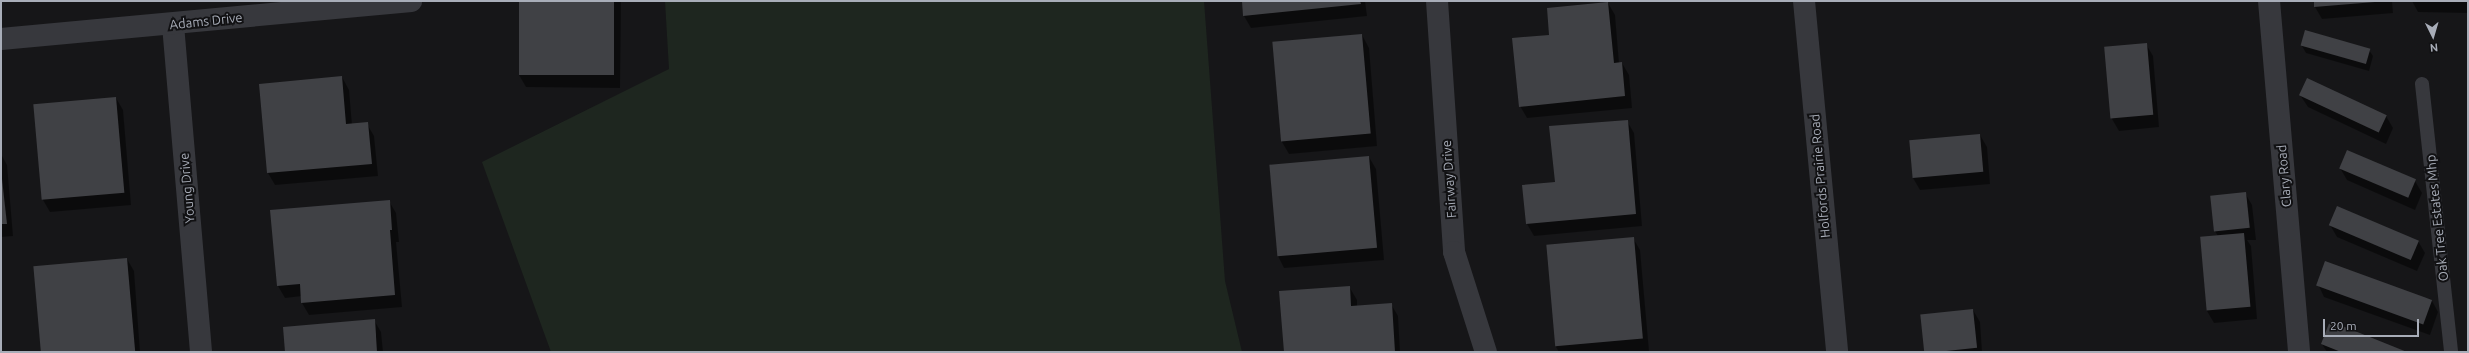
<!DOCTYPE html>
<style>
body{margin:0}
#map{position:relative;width:2469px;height:353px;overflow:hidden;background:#161618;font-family:Ubuntu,sans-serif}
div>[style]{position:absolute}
.green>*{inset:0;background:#1e261f}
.shadow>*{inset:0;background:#0007}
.building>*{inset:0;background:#404145;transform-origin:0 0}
.service>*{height:14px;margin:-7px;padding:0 7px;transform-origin:7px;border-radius:7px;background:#37383d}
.minor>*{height:22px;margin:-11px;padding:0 11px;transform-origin:11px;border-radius:11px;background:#37383d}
span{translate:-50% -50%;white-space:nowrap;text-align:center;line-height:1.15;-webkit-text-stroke:4px #111113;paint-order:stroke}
.street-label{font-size:13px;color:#a8adb8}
.frame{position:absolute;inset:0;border:2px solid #a8adb8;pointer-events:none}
.north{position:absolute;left:2413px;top:16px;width:40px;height:40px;-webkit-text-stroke:3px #111113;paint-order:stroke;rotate:175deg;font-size:11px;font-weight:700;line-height:16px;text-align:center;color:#a8adb8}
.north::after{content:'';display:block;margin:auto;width:14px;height:18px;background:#a8adb8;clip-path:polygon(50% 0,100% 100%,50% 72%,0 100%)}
.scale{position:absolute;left:2323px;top:319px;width:96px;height:18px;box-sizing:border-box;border:2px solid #a8adb8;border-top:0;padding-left:5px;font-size:12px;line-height:14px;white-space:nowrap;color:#a8adb8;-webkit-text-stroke:3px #111113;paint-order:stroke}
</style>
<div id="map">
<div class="green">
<div style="clip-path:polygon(665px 1px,1204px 1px,1225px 281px,1242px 352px,551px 352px,482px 162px,669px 69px)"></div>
</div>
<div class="shadow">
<div style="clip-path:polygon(520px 1px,621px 1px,620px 88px,526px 87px,519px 75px)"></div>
<div style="clip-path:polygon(1243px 1px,1365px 1px,1367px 16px,1251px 28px,1244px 16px)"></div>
<div style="clip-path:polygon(2315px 1px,2392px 1px,2393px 13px,2322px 19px,2315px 7px)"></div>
<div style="clip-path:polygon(2412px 1px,2468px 1px,2468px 13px,2418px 12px)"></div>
<div style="clip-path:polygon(1608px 3px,1615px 15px,1619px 63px,1622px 63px,1629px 75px,1632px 108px,1527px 118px,1520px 106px,1550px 36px)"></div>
<div style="clip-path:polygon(1362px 35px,1369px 48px,1377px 146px,1289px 154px,1282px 142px,1273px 43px)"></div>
<div style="clip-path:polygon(2146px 44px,2153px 56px,2159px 127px,2119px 131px,2112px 119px)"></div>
<div style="clip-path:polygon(2302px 46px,2369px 50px,2373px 56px,2369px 71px,2306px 53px)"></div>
<div style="clip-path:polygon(342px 77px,349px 90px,352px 125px,367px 124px,374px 136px,378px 176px,275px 185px,268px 173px)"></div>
<div style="clip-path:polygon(2300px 95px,2386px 116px,2393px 128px,2386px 144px,2308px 107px)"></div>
<div style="clip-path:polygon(116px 98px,123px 110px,131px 205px,50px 212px,43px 200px,34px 105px)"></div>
<div style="clip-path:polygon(1627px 121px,1634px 133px,1642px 226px,1534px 236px,1527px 224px,1556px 183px)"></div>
<div style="clip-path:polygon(1980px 135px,1987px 147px,1990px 184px,1920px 190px,1913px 178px,1910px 141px)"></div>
<div style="clip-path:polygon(1px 154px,7px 165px,13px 236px,1px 237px)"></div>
<div style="clip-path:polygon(1369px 157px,1376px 169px,1384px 260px,1284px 268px,1278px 256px,1270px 166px)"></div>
<div style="clip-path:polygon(2340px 168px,2415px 181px,2422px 193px,2415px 210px,2347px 180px)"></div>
<div style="clip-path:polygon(2245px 193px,2252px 205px,2256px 240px,2247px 240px,2251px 246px,2257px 319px,2214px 323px,2207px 311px,2201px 238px,2218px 236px,2215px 231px,2211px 197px)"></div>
<div style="clip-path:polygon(389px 201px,396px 213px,399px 242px,396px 242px,402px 307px,309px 315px,302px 303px,302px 296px,285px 298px,278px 286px)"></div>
<div style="clip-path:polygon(2330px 225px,2418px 241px,2425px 253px,2417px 271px,2337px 237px)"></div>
<div style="clip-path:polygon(1633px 238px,1640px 250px,1649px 351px,1559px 352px,1556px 347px)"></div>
<div style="clip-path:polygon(127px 259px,134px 271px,140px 352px,41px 352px)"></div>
<div style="clip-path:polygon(2318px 284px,2431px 299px,2438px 312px,2430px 335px,2324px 297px)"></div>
<div style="clip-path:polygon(1350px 288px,1357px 300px,1357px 306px,1391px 304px,1398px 316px,1400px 352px,1285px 352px)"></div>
<div style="clip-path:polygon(1973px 310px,1980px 322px,1982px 352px,1925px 352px,1922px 315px)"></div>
<div style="clip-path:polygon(374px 320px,381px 332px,383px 352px,286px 352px)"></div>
<div style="clip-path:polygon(2322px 344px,2405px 352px,2327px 352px)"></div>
</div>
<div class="building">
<div style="left:519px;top:1px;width:95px;height:74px"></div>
<div style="clip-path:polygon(1242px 1px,1360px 1px,1361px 4px,1243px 16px)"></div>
<div style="clip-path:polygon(2314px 1px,2375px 1px,2375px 2px,2314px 7px)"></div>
<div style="clip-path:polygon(1608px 2px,1614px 63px,1622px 62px,1625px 96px,1519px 107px,1512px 38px,1549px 35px,1547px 8px)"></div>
<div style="left:2305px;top:30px;width:68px;height:16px;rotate:16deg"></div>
<div style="left:1362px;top:34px;width:100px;height:90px;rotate:85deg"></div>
<div style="left:2147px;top:43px;width:72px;height:43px;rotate:85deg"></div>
<div style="clip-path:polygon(342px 76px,346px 124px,368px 122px,372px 164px,267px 173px,259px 84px)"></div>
<div style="left:2307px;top:78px;width:88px;height:19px;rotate:25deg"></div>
<div style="left:116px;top:97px;width:96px;height:83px;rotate:85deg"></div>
<div style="clip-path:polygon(1628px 120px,1636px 214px,1526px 224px,1522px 185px,1555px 182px,1549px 126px)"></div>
<div style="left:1980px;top:134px;width:38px;height:71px;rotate:85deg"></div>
<div style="left:2347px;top:150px;width:75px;height:20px;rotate:23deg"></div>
<div style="left:1369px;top:156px;width:92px;height:100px;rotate:85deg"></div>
<div style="clip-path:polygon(1px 170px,7px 224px,1px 224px)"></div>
<div style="left:2246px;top:192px;width:36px;height:36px;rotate:84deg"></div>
<div style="clip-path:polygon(390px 200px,392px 230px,390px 230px,395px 295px,301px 303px,300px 284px,277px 286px,270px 210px)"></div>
<div style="left:2337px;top:206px;width:89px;height:21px;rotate:23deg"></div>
<div style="left:2244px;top:233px;width:74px;height:44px;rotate:85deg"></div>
<div style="left:1634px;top:237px;width:102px;height:88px;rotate:85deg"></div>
<div style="left:127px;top:258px;width:94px;height:94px;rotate:85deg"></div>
<div style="left:2325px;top:261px;width:114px;height:26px;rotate:20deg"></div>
<div style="clip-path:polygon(1350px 286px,1351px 306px,1392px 303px,1395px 352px,1284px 352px,1279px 291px)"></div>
<div style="left:1973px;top:309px;width:39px;height:53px;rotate:84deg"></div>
<div style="clip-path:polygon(375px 319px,377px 352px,285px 352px,283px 327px)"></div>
<div style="clip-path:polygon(2330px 321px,2407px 352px,2341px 352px,2321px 344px)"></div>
</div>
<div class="service">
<div style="left:2422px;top:84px;width:270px;rotate:83.8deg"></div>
</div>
<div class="minor">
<div style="left:1437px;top:1px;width:252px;rotate:86.1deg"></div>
<div style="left:1454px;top:252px;width:105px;rotate:72.3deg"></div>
<div style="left:1804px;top:1px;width:353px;rotate:84.6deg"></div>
<div style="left:2269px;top:1px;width:352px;rotate:85.1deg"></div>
<div style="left:173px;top:25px;width:328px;rotate:85.1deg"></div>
<div style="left:1px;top:39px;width:412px;rotate:-5.3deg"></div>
</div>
<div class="street-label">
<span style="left:206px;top:21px;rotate:-6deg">Adams Drive</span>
<span style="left:1820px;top:176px;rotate:-95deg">Holfords Prairie Road</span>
<span style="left:2284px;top:176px;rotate:-95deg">Clary Road</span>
<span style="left:1449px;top:179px;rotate:-94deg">Fairway Drive</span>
<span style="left:187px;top:188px;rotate:-95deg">Young Drive</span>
<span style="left:2437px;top:218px;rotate:-96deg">Oak Tree Estates Mhp</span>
</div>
<div class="frame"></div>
<div class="north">N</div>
<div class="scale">20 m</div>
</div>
